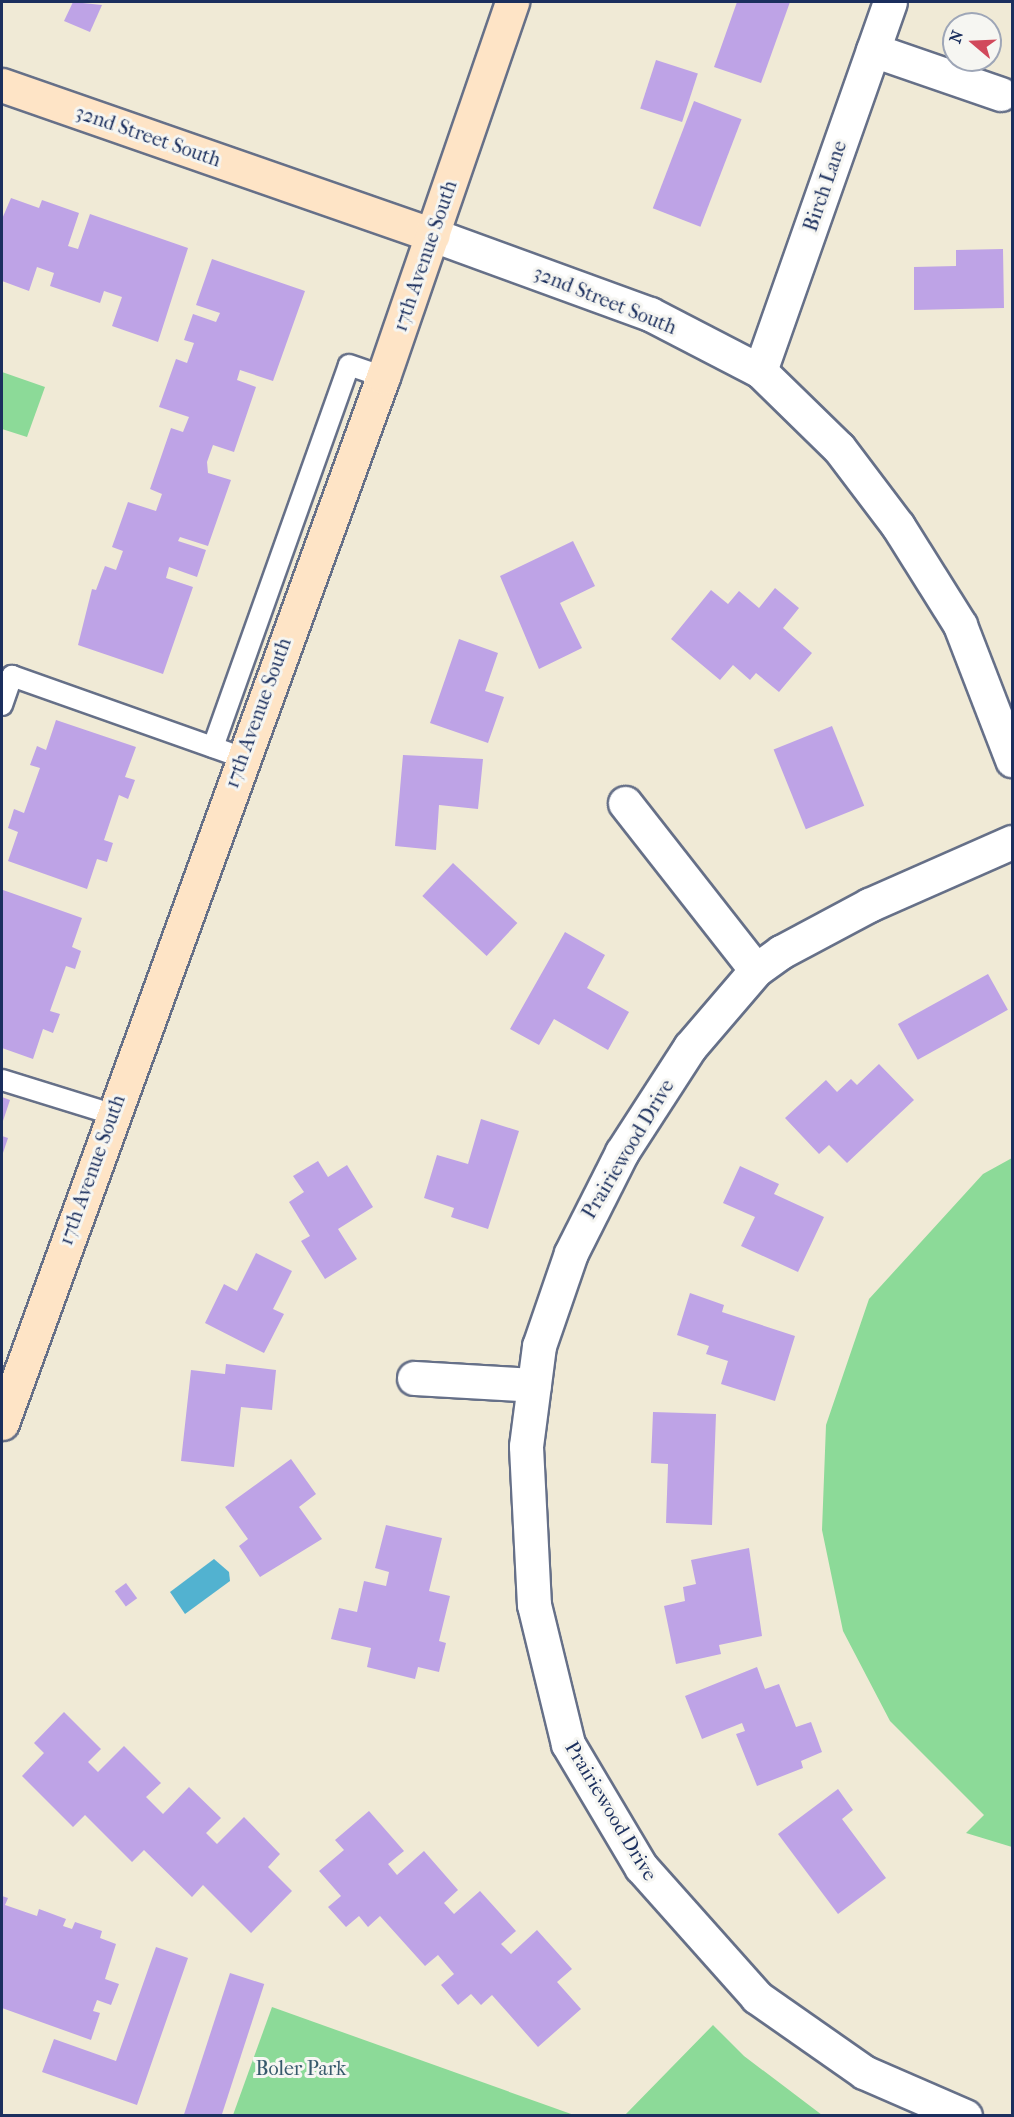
<!DOCTYPE html>
<style>
body{margin:0}
#map{position:relative;width:1014px;height:2117px;overflow:hidden;background:#f0ead6;font-family:"IM FELL French Canon",serif}
div>[style]{position:absolute}
.green>*{inset:0;background:#8cda98}
.water>*{inset:0;background:#52b2d0}
.building>*{inset:0;background:#bea3e6;transform-origin:0 0}
.roads{filter:drop-shadow(2px 0 #667088) drop-shadow(-2px 0 #667088) drop-shadow(0 2px #667088) drop-shadow(0 -2px #667088)}
.lane>*{height:20px;margin:-10px;padding:0 10px;transform-origin:10px;border-radius:10px;background:#fff}
.street>*{height:33px;margin:-16.5px;padding:0 16.5px;transform-origin:16.5px;border-radius:16.5px;background:#fff}
.secondary>*{height:33px;margin:-16.5px;padding:0 16.5px;transform-origin:16.5px;border-radius:16.5px;background:#fee4c6}
span{translate:-50% -50%;white-space:nowrap;text-align:center;line-height:1.15;-webkit-text-stroke:6px #f6f6f2;paint-order:stroke}
.street-label{font-size:20px;color:#1b2f5e}
.park-label{font-size:20px;color:#375a6c}
.frame{position:absolute;inset:0;border:3px solid #1b2f5e;pointer-events:none}
.north{position:absolute;left:942px;top:12px;width:60px;height:60px;box-sizing:border-box;background:#f6f6f2;border:2px solid #9ea6b7;border-radius:50%;rotate:289deg;font-size:16px;font-weight:700;line-height:24px;text-align:center;color:#1b2f5e}
.north::after{content:'';display:block;margin:auto;width:21px;height:27px;background:#d1495b;clip-path:polygon(50% 0,100% 100%,50% 72%,0 100%)}
</style>
<div id="map">
<div class="green">
<div style="clip-path:polygon(2px 372px,45px 387px,27px 437px,2px 429px)"></div>
<div style="clip-path:polygon(1012px 1158px,1012px 1847px,966px 1833px,984px 1815px,890px 1721px,843px 1631px,822px 1530px,826px 1425px,869px 1299px,983px 1174px)"></div>
<div style="clip-path:polygon(272px 2007px,574px 2115px,233px 2115px)"></div>
<div style="clip-path:polygon(713px 2025px,744px 2056px,822px 2115px,625px 2115px)"></div>
</div>
<div class="water">
<div style="clip-path:polygon(214px 1559px,229px 1572px,230px 1581px,185px 1614px,170px 1592px)"></div>
</div>
<div class="building">
<div style="clip-path:polygon(73px 2px,102px 5px,90px 32px,64px 21px)"></div>
<div style="clip-path:polygon(737px 2px,790px 2px,761px 83px,714px 67px)"></div>
<div style="left:656px;top:60px;width:44px;height:51px;rotate:18deg"></div>
<div style="left:694px;top:101px;width:51px;height:115px;rotate:21deg"></div>
<div style="clip-path:polygon(11px 198px,39px 208px,42px 200px,79px 213px,68px 246px,78px 249px,90px 214px,188px 248px,158px 342px,112px 326px,122px 297px,104px 291px,100px 303px,50px 286px,54px 273px,37px 267px,29px 291px,2px 281px,2px 219px)"></div>
<div style="clip-path:polygon(1003px 249px,1004px 308px,914px 310px,914px 267px,956px 266px,956px 250px)"></div>
<div style="clip-path:polygon(212px 259px,305px 291px,273px 381px,240px 370px,237px 380px,256px 387px,234px 452px,213px 445px,207px 462px,208px 473px,231px 480px,208px 546px,180px 537px,178px 541px,206px 550px,197px 577px,169px 567px,166px 578px,193px 587px,163px 674px,78px 645px,92px 589px,96px 590px,105px 566px,116px 570px,123px 551px,112px 547px,128px 502px,156px 511px,162px 494px,150px 489px,171px 428px,183px 432px,189px 417px,159px 407px,176px 359px,187px 363px,194px 343px,184px 340px,193px 314px,216px 322px,220px 313px,196px 305px)"></div>
<div style="clip-path:polygon(573px 541px,595px 586px,560px 603px,582px 648px,539px 669px,500px 576px)"></div>
<div style="clip-path:polygon(775px 588px,799px 608px,783px 628px,812px 653px,779px 692px,756px 673px,750px 680px,733px 665px,720px 680px,671px 639px,711px 590px,728px 604px,739px 591px,759px 608px)"></div>
<div style="clip-path:polygon(459px 639px,498px 653px,485px 691px,504px 697px,488px 743px,430px 723px)"></div>
<div style="clip-path:polygon(56px 720px,136px 747px,125px 777px,135px 780px,128px 799px,119px 795px,104px 840px,113px 843px,107px 862px,97px 859px,87px 889px,8px 861px,18px 832px,8px 828px,14px 809px,24px 813px,40px 768px,30px 765px,37px 746px,46px 750px)"></div>
<div style="left:832px;top:726px;width:86px;height:63px;rotate:68deg"></div>
<div style="clip-path:polygon(403px 755px,483px 759px,478px 809px,439px 805px,436px 850px,395px 846px)"></div>
<div style="left:453px;top:863px;width:88px;height:45px;rotate:43deg"></div>
<div style="clip-path:polygon(3px 890px,82px 918px,72px 947px,81px 951px,75px 969px,66px 966px,50px 1011px,60px 1014px,53px 1033px,43px 1029px,33px 1059px,2px 1048px)"></div>
<div style="clip-path:polygon(565px 932px,605px 955px,587px 988px,629px 1012px,608px 1050px,554px 1019px,539px 1045px,510px 1029px)"></div>
<div style="left:988px;top:974px;width:41px;height:103px;rotate:61deg"></div>
<div style="clip-path:polygon(879px 1064px,914px 1100px,847px 1163px,829px 1145px,819px 1154px,785px 1118px,826px 1080px,837px 1092px,851px 1079px,857px 1085px)"></div>
<div style="clip-path:polygon(2px 1097px,10px 1100px,2px 1124px)"></div>
<div style="clip-path:polygon(481px 1119px,519px 1131px,488px 1229px,451px 1217px,454px 1208px,424px 1198px,437px 1155px,468px 1164px)"></div>
<div style="clip-path:polygon(2px 1136px,8px 1138px,2px 1156px)"></div>
<div style="clip-path:polygon(318px 1161px,328px 1177px,347px 1165px,373px 1207px,338px 1229px,357px 1259px,325px 1279px,301px 1241px,310px 1236px,289px 1202px,304px 1192px,293px 1176px)"></div>
<div style="clip-path:polygon(740px 1166px,779px 1184px,774px 1194px,824px 1217px,798px 1272px,741px 1246px,755px 1217px,723px 1203px)"></div>
<div style="clip-path:polygon(256px 1253px,292px 1271px,273px 1309px,284px 1314px,264px 1353px,205px 1323px,224px 1284px,237px 1291px)"></div>
<div style="clip-path:polygon(690px 1293px,724px 1305px,722px 1312px,795px 1336px,775px 1401px,721px 1384px,728px 1361px,706px 1354px,709px 1346px,677px 1335px)"></div>
<div style="clip-path:polygon(226px 1364px,276px 1370px,272px 1410px,241px 1407px,234px 1467px,181px 1461px,191px 1370px,225px 1374px)"></div>
<div style="clip-path:polygon(653px 1412px,716px 1414px,712px 1525px,666px 1523px,668px 1464px,651px 1463px)"></div>
<div style="clip-path:polygon(291px 1459px,316px 1494px,299px 1507px,322px 1539px,260px 1577px,239px 1546px,248px 1539px,225px 1507px)"></div>
<div style="clip-path:polygon(386px 1525px,442px 1538px,429px 1591px,450px 1596px,439px 1641px,446px 1643px,439px 1672px,418px 1667px,415px 1679px,367px 1667px,371px 1648px,331px 1639px,339px 1608px,357px 1612px,364px 1581px,386px 1586px,389px 1572px,375px 1568px)"></div>
<div style="clip-path:polygon(749px 1548px,762px 1636px,719px 1645px,721px 1654px,676px 1664px,664px 1606px,685px 1601px,683px 1587px,696px 1584px,691px 1560px)"></div>
<div style="left:126px;top:1583px;width:19px;height:14px;rotate:54deg"></div>
<div style="clip-path:polygon(757px 1667px,765px 1689px,779px 1684px,796px 1727px,811px 1722px,822px 1752px,801px 1761px,803px 1768px,757px 1786px,736px 1734px,745px 1731px,742px 1723px,702px 1739px,685px 1696px)"></div>
<div style="clip-path:polygon(64px 1712px,101px 1749px,88px 1762px,98px 1772px,124px 1746px,161px 1783px,146px 1797px,163px 1814px,189px 1787px,221px 1818px,206px 1833px,217px 1844px,244px 1817px,280px 1854px,268px 1867px,292px 1891px,251px 1933px,203px 1885px,192px 1897px,144px 1850px,132px 1862px,85px 1815px,73px 1827px,22px 1776px,44px 1753px,34px 1743px)"></div>
<div style="clip-path:polygon(838px 1789px,853px 1810px,842px 1819px,886px 1878px,838px 1914px,778px 1834px)"></div>
<div style="clip-path:polygon(369px 1811px,404px 1851px,388px 1864px,397px 1875px,424px 1851px,458px 1890px,444px 1903px,454px 1914px,480px 1891px,516px 1931px,501px 1944px,511px 1954px,537px 1930px,572px 1969px,557px 1982px,581px 2009px,538px 2047px,492px 1995px,481px 2005px,471px 1994px,458px 2005px,441px 1985px,454px 1974px,438px 1955px,425px 1966px,380px 1916px,368px 1927px,359px 1916px,346px 1927px,328px 1907px,341px 1896px,319px 1871px,344px 1850px,335px 1840px)"></div>
<div style="clip-path:polygon(2px 1896px,8px 1898px,5px 1905px,37px 1916px,39px 1909px,66px 1919px,63px 1926px,72px 1929px,75px 1922px,102px 1931px,100px 1938px,116px 1944px,105px 1979px,119px 1984px,111px 2005px,97px 2000px,93px 2011px,100px 2013px,91px 2040px,2px 2008px)"></div>
<div style="clip-path:polygon(156px 1947px,188px 1958px,137px 2105px,42px 2072px,54px 2039px,116px 2061px)"></div>
<div style="left:230px;top:1973px;width:36px;height:151px;rotate:18deg"></div>
</div>
<div class="roads">
<div class="lane">
<div style="left:2px;top:705px;width:31px;rotate:-71deg"></div>
<div style="left:12px;top:676px;width:243px;rotate:19.5deg"></div>
<div style="left:213px;top:747px;width:405px;rotate:-70.4deg"></div>
<div style="left:349px;top:365px;width:36px;rotate:19deg"></div>
<div style="left:2px;top:1080px;width:115px;rotate:17.2deg"></div>
</div>
<div class="street">
<div style="left:873px;top:50px;width:135px;rotate:19deg"></div>
<div style="left:433px;top:235px;width:231px;rotate:20deg"></div>
<div style="left:650px;top:314px;width:124px;rotate:27.4deg"></div>
<div style="left:760px;top:371px;width:110px;rotate:44.3deg"></div>
<div style="left:839px;top:448px;width:98px;rotate:52.9deg"></div>
<div style="left:898px;top:526px;width:117px;rotate:57.9deg"></div>
<div style="left:960px;top:625px;width:145px;rotate:68.9deg"></div>
<div style="left:760px;top:371px;width:391px;rotate:-70.6deg"></div>
<div style="left:625px;top:803px;width:212px;rotate:51.9deg"></div>
<div style="left:414px;top:1378px;width:120px;rotate:3.3deg"></div>
<div style="left:965px;top:2116px;width:110px;rotate:-156.5deg"></div>
<div style="left:864px;top:2072px;width:131px;rotate:-145deg"></div>
<div style="left:757px;top:1997px;width:174px;rotate:-131.7deg"></div>
<div style="left:641px;top:1867px;width:143px;rotate:-120.7deg"></div>
<div style="left:568px;top:1744px;width:143px;rotate:-103.7deg"></div>
<div style="left:534px;top:1605px;width:159px;rotate:-92.9deg"></div>
<div style="left:526px;top:1446px;width:101px;rotate:-82.6deg"></div>
<div style="left:539px;top:1346px;width:98px;rotate:-71deg"></div>
<div style="left:571px;top:1253px;width:113px;rotate:-63.2deg"></div>
<div style="left:622px;top:1152px;width:125px;rotate:-57.1deg"></div>
<div style="left:690px;top:1047px;width:101px;rotate:-49.4deg"></div>
<div style="left:756px;top:970px;width:31px;rotate:-36deg"></div>
<div style="left:781px;top:952px;width:100px;rotate:-28.1deg"></div>
<div style="left:869px;top:905px;width:156px;rotate:-23.8deg"></div>
</div>
<div class="secondary">
<div style="left:2px;top:85px;width:456px;rotate:19.2deg"></div>
<div style="left:2px;top:1423px;width:1113px;rotate:-69.99deg"></div>
<div style="left:383px;top:377px;width:397px;rotate:-71deg"></div>
</div>
</div>
<div class="street-label">
<span style="left:148px;top:136px;rotate:19deg">32nd Street South</span>
<span style="left:825px;top:186px;rotate:-71deg">Birch Lane</span>
<span style="left:425px;top:256px;rotate:-71deg">17th Avenue South</span>
<span style="left:605px;top:300px;rotate:22deg">32nd Street South</span>
<span style="left:258px;top:713px;rotate:-70deg">17th Avenue South</span>
<span style="left:628px;top:1149px;rotate:-59deg">Prairiewood Drive</span>
<span style="left:92px;top:1170px;rotate:-70deg">17th Avenue South</span>
<span style="left:611px;top:1811px;rotate:59deg">Prairiewood Drive</span>
</div>
<div class="park-label">
<span style="left:301px;top:2068px">Boler Park</span>
</div>
<div class="frame"></div>
<div class="north">N</div>
</div>
